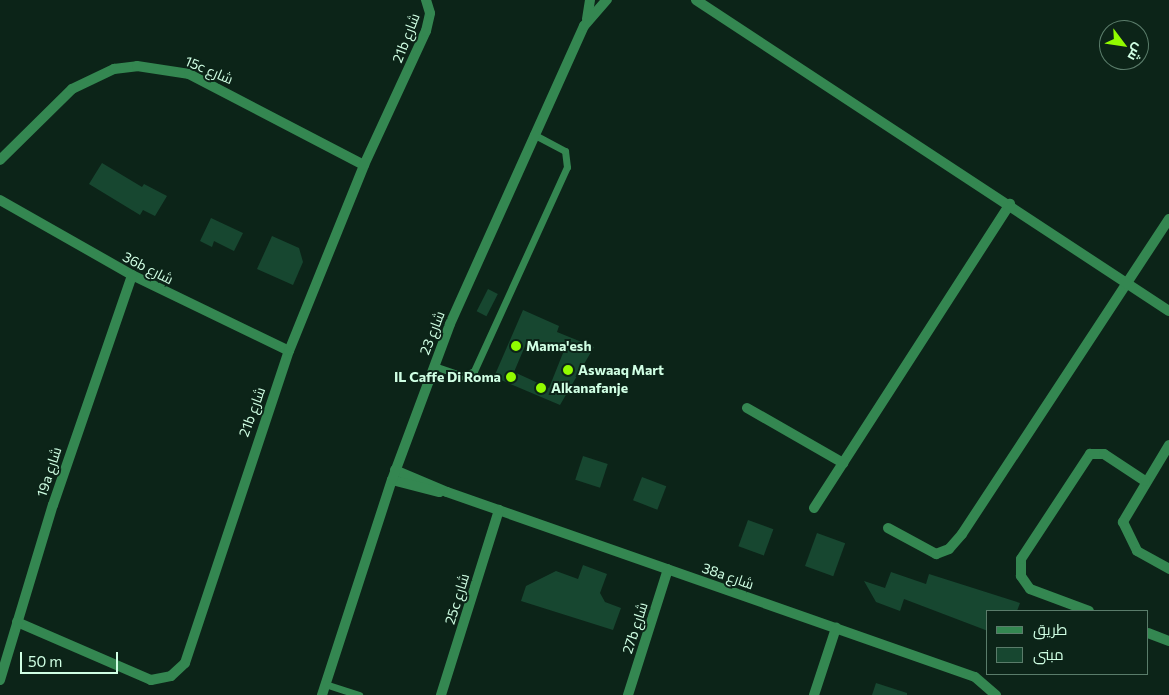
<!DOCTYPE html>
<html>
<head>
<meta charset="utf-8">
<style>
  body { margin:0 }
  #map { position:relative; width:1169px; height:695px; overflow:hidden; background:#0c2418; font-family:Commissioner,Cairo,sans-serif }
  div>[style] { position:absolute }
  .building>* { inset:0; background:#174730; transform-origin:0 0 }
  .service>* { height:7px; margin:-3.5px; padding:0 3.5px; transform-origin:3.5px; border-radius:3.5px; background:#348751 }
  .minor>* { height:10px; margin:-5px; padding:0 5px; transform-origin:5px; border-radius:5px; background:#348751 }
  .tertiary>* { height:10px; margin:-5px; padding:0 5px; transform-origin:5px; border-radius:5px; background:#348751 }
  .dots>* { width:14px; height:14px; translate:-50% -50%; box-sizing:border-box; border:2px solid #0c2418; border-radius:50% }
  span { translate:-50% -50%; white-space:nowrap; text-align:center; line-height:1.15; -webkit-text-stroke:4px #0c2418; paint-order:stroke }
  .street-label { font-size:14px; color:#d0ffe4 }
  .poi-label { font-size:14px; color:#d0ffe4; font-weight:700 }
  .left { translate:0 -50%; text-align:left }
  .right { translate:-100% -50%; text-align:right }
  .legend { position:absolute; left:986px; top:610px; width:162px; height:65px; box-sizing:border-box; background:#0c2418; border:1px solid #5a7c6a; margin:0; padding:6px 9px; list-style:none; font-size:15px; color:#d0ffe4 }
  .legend li { display:flex; align-items:center; gap:10px; height:25px }
  .legend b { width:25px; border:1px solid #5a7c6a }
  .north { position:absolute; left:1099px; top:20px; width:50px; height:50px; box-sizing:border-box; background:#0c2418; border:1px solid #5a7c6a; border-radius:50%; rotate:121deg; font-size:14px; font-weight:700; line-height:20px; text-align:center; color:#d0ffe4 }
  .north::after { content:''; display:block; margin:auto; width:18px; height:22px; background:#92fb00; clip-path:polygon(50% 0,100% 100%,50% 72%,0 100%) }
  .scale { position:absolute; left:20px; top:652px; width:98px; height:22px; box-sizing:border-box; border:2px solid #d0ffe4; border-top:0; padding-left:6px; font-size:15px; line-height:18px; white-space:nowrap; color:#d0ffe4; -webkit-text-stroke:4px #0c2418; paint-order:stroke }
</style>
</head>
<body>
<div id="map">
  <div class="building">
    <div style="clip-path:polygon(102px 163px,142px 187px,144px 184px,167px 196px,155px 216px,143px 210px,140px 215px,89px 184px)"></div>
    <div style="clip-path:polygon(211px 218px,243px 233px,234px 251px,214px 241px,212px 247px,200px 241px)"></div>
    <div style="clip-path:polygon(272px 236px,299px 248px,303px 262px,293px 285px,257px 269px)"></div>
    <div style="left:488px;top:289px;width:11px;height:25px;rotate:27deg"></div>
    <div style="clip-path:polygon(evenodd,523px 310px,559px 326px,557px 332px,594px 347px,560px 405px,494px 377px,523px 310px,528px 339px,563px 353px,549px 388px,514px 372px,528px 339px)"></div>
    <div style="left:583px;top:456px;width:26px;height:25px;rotate:18deg"></div>
    <div style="left:642px;top:477px;width:26px;height:25px;rotate:21deg"></div>
    <div style="left:748px;top:520px;width:27px;height:28px;rotate:20deg"></div>
    <div style="left:817px;top:533px;width:30px;height:35px;rotate:20deg"></div>
    <div style="clip-path:polygon(583px 565px,607px 574px,600px 593px,605px 602px,621px 608px,613px 630px,521px 601px,526px 586px,556px 571px,578px 579px)"></div>
    <div style="clip-path:polygon(891px 572px,926px 584px,929px 574px,1020px 603px,1017px 611px,988px 611px,988px 631px,904px 599px,900px 611px,876px 602px,864px 581px,885px 588px)"></div>
    <div style="clip-path:polygon(876px 683px,907px 693px,907px 695px,872px 695px)"></div>
  </div>
  <div class="service">
    <div style="left:434px;top:366px;width:31px;rotate:19deg"></div>
    <div style="left:463px;top:376px;width:12px;rotate:-24deg"></div>
    <div style="left:474px;top:371px;width:224px;rotate:-65.5deg"></div>
    <div style="left:567px;top:167px;width:16px;rotate:-97deg"></div>
    <div style="left:565px;top:151px;width:36px;rotate:-152deg"></div>
    <div style="left:325px;top:684px;width:36px;rotate:18deg"></div>
  </div>
  <div class="minor">
    <div style="left:0;top:160px;width:101px;rotate:-44.6deg"></div>
    <div style="left:72px;top:89px;width:47px;rotate:-25.5deg"></div>
    <div style="left:114px;top:69px;width:23px;rotate:-7deg"></div>
    <div style="left:137px;top:66px;width:53px;rotate:8.7deg"></div>
    <div style="left:189px;top:74px;width:197px;rotate:27.5deg"></div>
    <div style="left:0;top:200px;width:152px;rotate:29.6deg"></div>
    <div style="left:132px;top:275px;width:174px;rotate:25.8deg"></div>
    <div style="left:747px;top:408px;width:111px;rotate:29.8deg"></div>
    <div style="left:1169px;top:445px;width:90px;rotate:120.9deg"></div>
    <div style="left:1123px;top:522px;width:32px;rotate:64deg"></div>
    <div style="left:1137px;top:551px;width:37px;rotate:29deg"></div>
    <div style="left:395px;top:470px;width:56px;rotate:22.9deg"></div>
    <div style="left:447px;top:492px;width:559px;rotate:19.31deg"></div>
    <div style="left:975px;top:677px;width:28px;rotate:41deg"></div>
    <div style="left:392px;top:480px;width:49px;rotate:14.3deg"></div>
    <div style="left:814px;top:508px;width:362px;rotate:-57.2deg"></div>
    <div style="left:888px;top:528px;width:55px;rotate:28.4deg"></div>
    <div style="left:936px;top:554px;width:14px;rotate:-21deg"></div>
    <div style="left:949px;top:549px;width:20px;rotate:-49deg"></div>
    <div style="left:962px;top:534px;width:377px;rotate:-56.7deg"></div>
    <div style="left:1089px;top:611px;width:63px;rotate:-159.6deg"></div>
    <div style="left:1030px;top:589px;width:16px;rotate:-125deg"></div>
    <div style="left:1021px;top:576px;width:17px;rotate:-90deg"></div>
    <div style="left:1021px;top:559px;width:126px;rotate:-56.7deg"></div>
    <div style="left:1090px;top:454px;width:14px"></div>
    <div style="left:1104px;top:454px;width:49px;rotate:33.4deg"></div>
    <div style="left:17px;top:622px;width:146px;rotate:23.4deg"></div>
    <div style="left:151px;top:680px;width:20px;rotate:-11deg"></div>
    <div style="left:171px;top:676px;width:19px;rotate:-43deg"></div>
    <div style="left:185px;top:663px;width:329px;rotate:-71.6deg"></div>
    <div style="left:289px;top:351px;width:201px;rotate:-68deg"></div>
    <div style="left:364px;top:165px;width:148px;rotate:-65.2deg"></div>
    <div style="left:426px;top:31px;width:18px;rotate:-77deg"></div>
    <div style="left:430px;top:13px;width:14px;rotate:-107deg"></div>
    <div style="left:1148px;top:633px;width:22px;rotate:21deg"></div>
    <div style="left:0;top:680px;width:183px;rotate:-73.2deg"></div>
    <div style="left:53px;top:505px;width:243px;rotate:-71deg"></div>
    <div style="left:441px;top:695px;width:194px;rotate:-72.6deg"></div>
    <div style="left:628px;top:695px;width:132px;rotate:-72.4deg"></div>
    <div style="left:814px;top:695px;width:71px;rotate:-71.8deg"></div>
  </div>
  <div class="tertiary">
    <div style="left:696px;top:0;width:566px;rotate:33.33deg"></div>
    <div style="left:587px;top:19px;width:19px;rotate:-81deg"></div>
    <div style="left:322px;top:695px;width:226px;rotate:-72deg"></div>
    <div style="left:392px;top:480px;width:166px;rotate:-69.6deg"></div>
    <div style="left:450px;top:324px;width:327px;rotate:-65.8deg"></div>
    <div style="left:584px;top:26px;width:35px;rotate:-49deg"></div>
  </div>
  <div class="dots">
    <div style="left:516px;top:346px;background:#92fb00"></div>
    <div style="left:568px;top:370px;background:#92fb00"></div>
    <div style="left:511px;top:377px;background:#92fb00"></div>
    <div style="left:541px;top:388px;background:#92fb00"></div>
  </div>
  <div class="street-label">
    <span style="left:406px;top:38px;rotate:-69deg">21b شارع</span>
    <span style="left:209px;top:70px;rotate:23deg">15c شارع</span>
    <span style="left:148px;top:268px;rotate:27deg">36b شارع</span>
    <span style="left:432px;top:333px;rotate:-69deg">شارع 23</span>
    <span style="left:252px;top:412px;rotate:-70deg">21b شارع</span>
    <span style="left:49px;top:472px;rotate:-72deg">19a شارع</span>
    <span style="left:728px;top:576px;rotate:19deg">38a شارع</span>
    <span style="left:457px;top:599px;rotate:-73deg">25c شارع</span>
    <span style="left:635px;top:628px;rotate:-72deg">27b شارع</span>
  </div>
  <div class="poi-label">
    <span class="left" style="left:526px;top:346px">Mama'esh</span>
    <span class="left" style="left:578px;top:370px">Aswaaq Mart</span>
    <span class="right" style="left:501px;top:377px">IL Caffe Di Roma</span>
    <span class="left" style="left:551px;top:388px">Alkanafanje</span>
  </div>
  <ul class="legend">
  <li><b style="height:6px;background:#348751"></b>طريق</li>
  <li><b style="height:14px;background:#174730"></b>مبنى</li>
  </ul>
  <div class="north">ش</div>
  <div class="scale">50 m</div>
</div>
</body>
</html>
